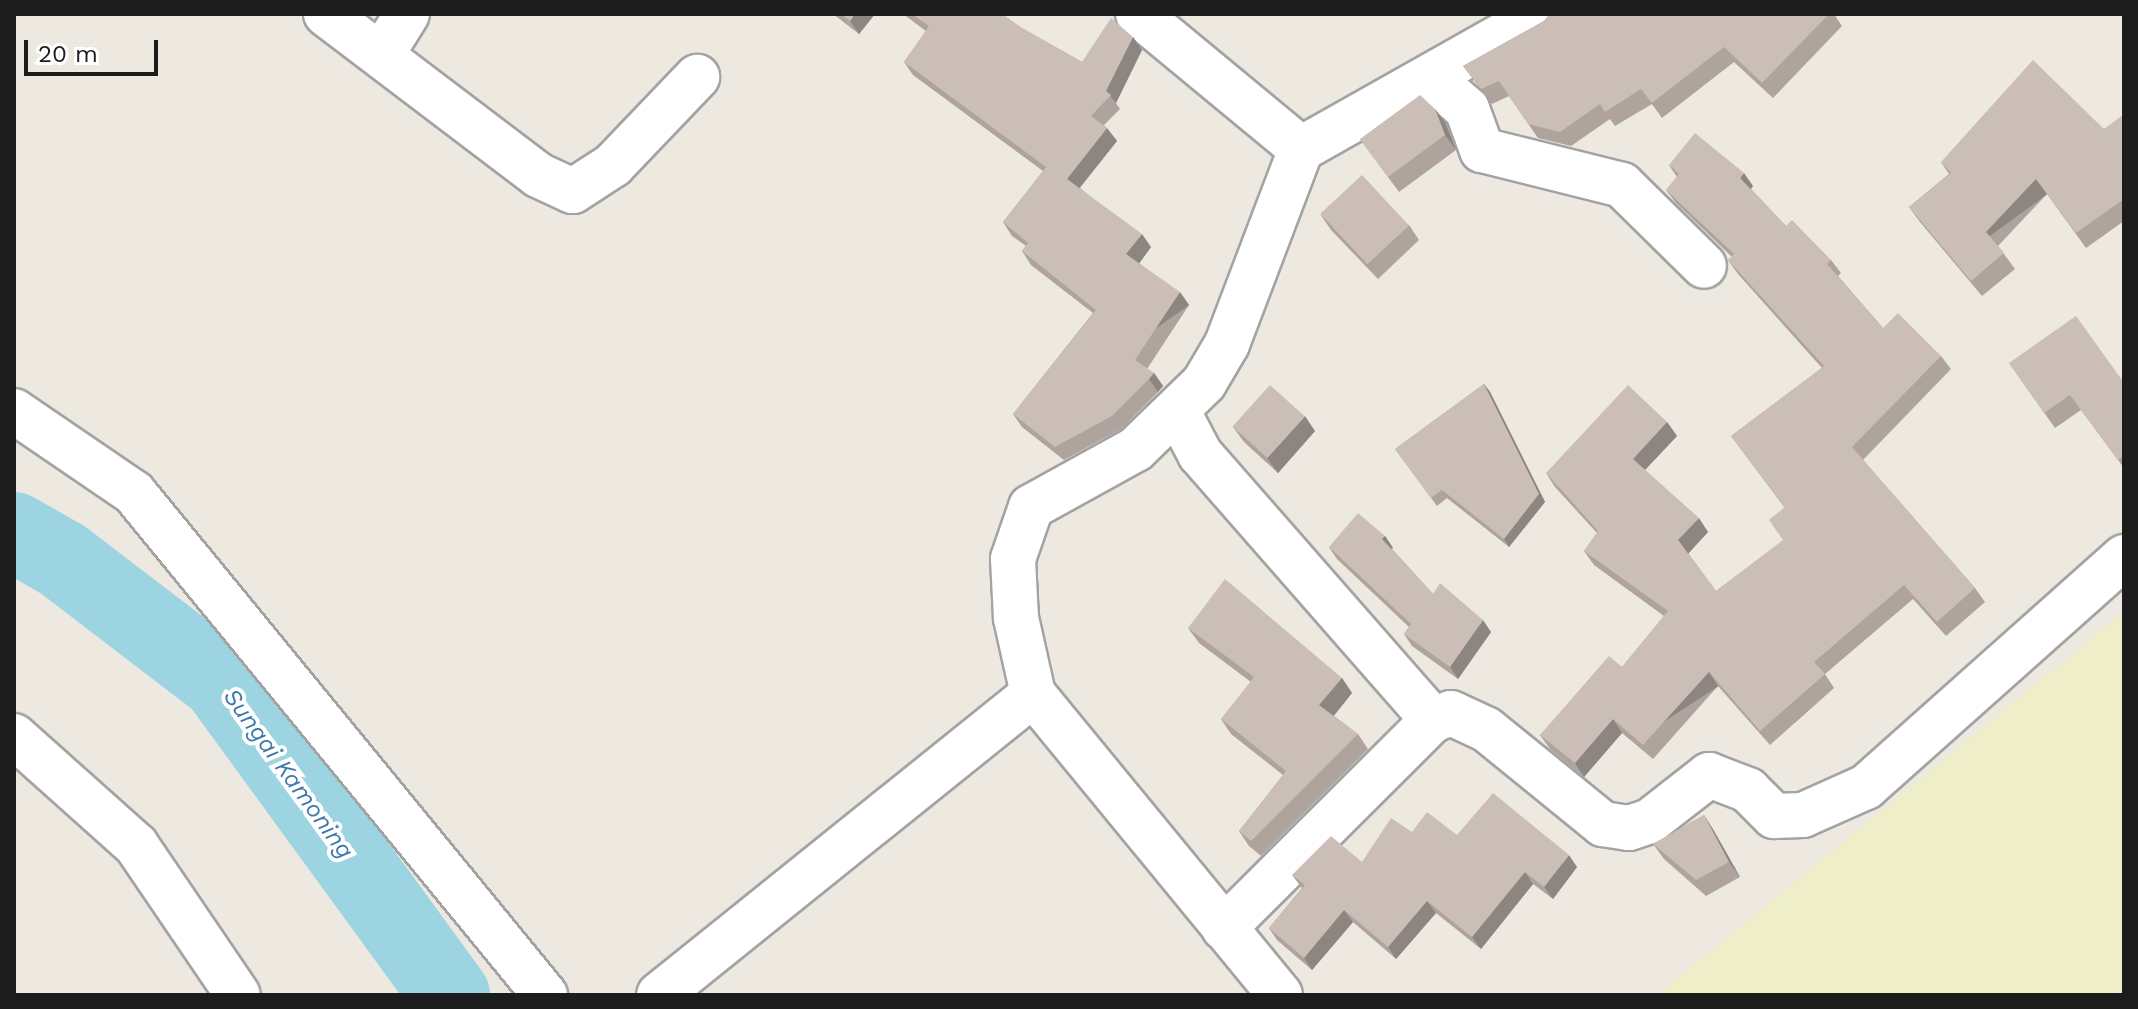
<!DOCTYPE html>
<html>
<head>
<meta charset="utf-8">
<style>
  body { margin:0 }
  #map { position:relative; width:2138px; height:1009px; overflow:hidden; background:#eee9e0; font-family:"Work Sans",sans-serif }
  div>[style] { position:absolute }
  .farmland>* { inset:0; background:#eeefc9 }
  .river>* { height:80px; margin:-40px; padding:0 40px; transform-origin:40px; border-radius:40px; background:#9cd4e1 }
  .roads { filter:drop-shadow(2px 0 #a3a3a3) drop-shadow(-2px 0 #a3a3a3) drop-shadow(0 2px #a3a3a3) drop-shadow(0 -2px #a3a3a3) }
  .minor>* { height:44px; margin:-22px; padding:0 22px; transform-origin:22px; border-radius:22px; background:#fff }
  .wall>* { inset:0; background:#aea39d }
  .shaded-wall>* { inset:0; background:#8d857f; transform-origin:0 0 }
  .building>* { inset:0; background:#cabeb6; transform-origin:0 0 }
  span { translate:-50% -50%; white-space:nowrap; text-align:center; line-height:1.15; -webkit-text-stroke:8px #fff; paint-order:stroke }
  .water-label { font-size:24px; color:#3e79ab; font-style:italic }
  .frame { position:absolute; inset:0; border:16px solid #1c1c1c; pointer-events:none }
  .scale { position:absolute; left:24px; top:40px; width:134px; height:36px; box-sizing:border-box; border:4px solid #1c1c1c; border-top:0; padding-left:10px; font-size:24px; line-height:28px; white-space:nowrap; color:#1c1c1c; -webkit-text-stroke:6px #fff; paint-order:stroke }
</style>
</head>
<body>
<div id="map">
  <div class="farmland">
    <div style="clip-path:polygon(2124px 612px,2124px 995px,1657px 995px)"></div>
  </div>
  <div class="river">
    <div style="left:14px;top:532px;width:56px;rotate:29.7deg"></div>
    <div style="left:63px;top:560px;width:199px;rotate:37.4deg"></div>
    <div style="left:221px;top:681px;width:389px;rotate:53.9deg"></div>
  </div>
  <div class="roads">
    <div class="minor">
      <div style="left:326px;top:14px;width:266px;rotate:37.2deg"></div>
      <div style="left:538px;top:175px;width:38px;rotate:25deg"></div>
      <div style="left:573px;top:191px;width:48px;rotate:-33deg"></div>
      <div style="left:613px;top:165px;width:122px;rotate:-46.3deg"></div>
      <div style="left:1138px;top:14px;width:212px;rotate:39.6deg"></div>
      <div style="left:1301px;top:149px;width:209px;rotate:110.8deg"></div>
      <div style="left:1227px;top:344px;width:45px;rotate:120.5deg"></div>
      <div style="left:1204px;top:383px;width:95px;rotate:135.9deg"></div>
      <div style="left:1136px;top:449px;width:120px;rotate:151.1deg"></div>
      <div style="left:1031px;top:507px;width:55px;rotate:109.1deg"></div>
      <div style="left:1013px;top:559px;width:59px;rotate:87.1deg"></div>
      <div style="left:1016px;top:618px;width:78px;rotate:77.4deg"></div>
      <div style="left:1033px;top:694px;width:389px;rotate:50.6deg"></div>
      <div style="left:382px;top:54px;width:47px;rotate:-58deg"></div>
      <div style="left:1430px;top:77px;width:49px;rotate:40.9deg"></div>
      <div style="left:1467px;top:109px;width:44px;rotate:69.9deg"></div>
      <div style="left:1482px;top:150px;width:144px;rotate:14deg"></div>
      <div style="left:1622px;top:185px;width:115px;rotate:44.6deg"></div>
      <div style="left:1301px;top:149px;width:275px;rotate:-29.4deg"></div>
      <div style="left:1177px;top:410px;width:50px;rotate:62.4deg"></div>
      <div style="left:1200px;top:454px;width:354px;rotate:48.8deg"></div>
      <div style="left:14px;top:411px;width:145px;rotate:34.3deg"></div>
      <div style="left:134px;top:493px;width:649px;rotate:50.69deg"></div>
      <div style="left:14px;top:736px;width:164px;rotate:41.8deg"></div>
      <div style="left:136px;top:845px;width:181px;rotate:55.8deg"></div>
      <div style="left:1224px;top:928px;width:295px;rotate:-44.9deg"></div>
      <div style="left:1433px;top:720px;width:19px;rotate:-21deg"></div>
      <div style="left:1451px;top:713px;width:38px;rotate:25deg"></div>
      <div style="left:1486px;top:729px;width:151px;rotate:39.1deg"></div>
      <div style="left:1603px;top:824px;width:26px;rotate:9deg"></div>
      <div style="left:1629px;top:828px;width:22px;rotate:-18deg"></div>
      <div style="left:1650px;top:821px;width:75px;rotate:-37.9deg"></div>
      <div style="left:1709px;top:775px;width:42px;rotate:21deg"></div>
      <div style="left:1748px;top:790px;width:37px;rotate:45deg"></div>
      <div style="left:1774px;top:816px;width:29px;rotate:-2deg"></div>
      <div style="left:1803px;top:815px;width:69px;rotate:-24deg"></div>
      <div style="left:1866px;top:787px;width:346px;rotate:-41.7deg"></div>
      <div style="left:659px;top:995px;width:480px;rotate:-38.8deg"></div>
    </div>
  </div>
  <div class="wall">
    <div style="clip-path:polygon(833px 14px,875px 14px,859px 34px)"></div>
    <div style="clip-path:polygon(903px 14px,1002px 14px,1020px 27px,1082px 62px,1133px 37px,1142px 50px,1116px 103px,1120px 109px,1104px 125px,1117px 141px,1080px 188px,1151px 247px,1139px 263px,1189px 305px,1147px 369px,1154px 373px,1163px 386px,1158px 392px,1121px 429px,1064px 460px,1022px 427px,1013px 414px,1093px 313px,1031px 265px,1022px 251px,1026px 246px,1012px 236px,1003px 222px,1043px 171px,913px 75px,904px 62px,926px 31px)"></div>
    <div style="clip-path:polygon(1550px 14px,1834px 14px,1842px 26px,1773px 98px,1734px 62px,1662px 118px,1652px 104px,1615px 126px,1610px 119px,1571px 146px,1538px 138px,1509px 96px,1492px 104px,1463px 66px,1544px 21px)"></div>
    <div style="clip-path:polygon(1435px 109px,1446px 124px,1456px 150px,1399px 192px,1360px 139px)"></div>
    <div style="clip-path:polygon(2124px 117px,2124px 221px,2086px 248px,2047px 194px,1998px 246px,2015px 269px,1982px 296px,1920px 222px,1909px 207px,1949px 174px,1941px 162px,2104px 129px)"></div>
    <div style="clip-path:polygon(1669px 165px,1753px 186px,1751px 189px,1786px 226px,1831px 260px,1841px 273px,1838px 276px,1883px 328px,1941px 356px,1951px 369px,1863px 460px,1975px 588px,1985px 602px,1946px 636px,1913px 599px,1825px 674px,1834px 688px,1770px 745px,1718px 686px,1653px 759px,1622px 733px,1584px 777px,1550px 749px,1540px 735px,1622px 667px,1664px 616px,1594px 565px,1584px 551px,1597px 533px,1555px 487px,1546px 473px,1667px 422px,1677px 436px,1645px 470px,1708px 532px,1688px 553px,1716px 591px,1783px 541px,1785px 508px,1731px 436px,1822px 368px,1738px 274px,1728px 260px,1732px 257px,1676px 203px,1666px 190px,1677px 177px)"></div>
    <div style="clip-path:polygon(1321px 215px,1409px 225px,1419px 240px,1378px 279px,1331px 230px)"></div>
    <div style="clip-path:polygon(2009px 363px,2122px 380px,2124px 379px,2124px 468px,2081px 410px,2055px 428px)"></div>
    <div style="clip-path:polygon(1484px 384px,1490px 392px,1545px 502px,1509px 547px,1447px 498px,1437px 506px,1395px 449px)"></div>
    <div style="clip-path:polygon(1233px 427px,1315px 431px,1278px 473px,1244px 442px)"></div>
    <div style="clip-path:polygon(1385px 536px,1393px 548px,1392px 549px,1433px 594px,1491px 632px,1458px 679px,1412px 646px,1404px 634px,1409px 627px,1337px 559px,1329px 547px)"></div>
    <div style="clip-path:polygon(1188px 628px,1342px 678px,1352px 693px,1334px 716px,1358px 734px,1368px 749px,1261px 856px,1249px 846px,1239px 831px,1283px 775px,1231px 734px,1221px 719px,1251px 682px,1199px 643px)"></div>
    <div style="clip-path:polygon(1704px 815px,1714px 831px,1740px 877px,1706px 896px,1664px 859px,1653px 844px)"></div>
    <div style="clip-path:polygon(1412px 832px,1457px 835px,1577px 867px,1553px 899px,1533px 884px,1481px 949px,1436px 913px,1396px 959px,1353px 922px,1312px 970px,1277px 940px,1269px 928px,1302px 888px,1292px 875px,1362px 862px)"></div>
  </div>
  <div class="shaded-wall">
    <div style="clip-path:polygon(855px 14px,875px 14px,859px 34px,850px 21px)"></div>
    <div style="clip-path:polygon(1133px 37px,1142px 50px,1116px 103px,1106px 91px)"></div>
    <div style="clip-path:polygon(1435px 109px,1446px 124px,1456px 150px,1445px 135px)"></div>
    <div style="clip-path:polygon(1107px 128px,1117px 141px,1076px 192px,1067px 179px)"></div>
    <div style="clip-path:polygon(1744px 173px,1753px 186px,1749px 191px,1740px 178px)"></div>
    <div style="left:2036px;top:179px;width:19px;height:73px;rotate:54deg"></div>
    <div style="clip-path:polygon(1142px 234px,1151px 247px,1136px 268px,1126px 254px)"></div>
    <div style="left:1180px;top:292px;width:16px;height:82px;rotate:55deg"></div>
    <div style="clip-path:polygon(1154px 373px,1163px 386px,1158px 392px,1149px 379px)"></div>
    <div style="clip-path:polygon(1484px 384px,1490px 392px,1545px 502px,1509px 547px,1504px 539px)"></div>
    <div style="clip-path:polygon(1305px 416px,1315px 431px,1278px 473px,1267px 458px)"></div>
    <div style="clip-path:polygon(1667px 422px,1677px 436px,1643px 472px,1633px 459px)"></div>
    <div style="clip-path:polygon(1699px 518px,1708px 532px,1688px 554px,1678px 540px)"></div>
    <div style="left:1385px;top:536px;width:14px;height:4px;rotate:56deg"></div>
    <div style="clip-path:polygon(1483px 620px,1491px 632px,1458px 679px,1450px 667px)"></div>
    <div style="left:1709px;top:672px;width:17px;height:98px;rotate:57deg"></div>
    <div style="clip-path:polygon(1342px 678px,1352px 693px,1330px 720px,1319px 705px)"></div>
    <div style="clip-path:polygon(1613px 719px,1622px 733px,1584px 777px,1575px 763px)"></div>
    <div style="clip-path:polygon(1704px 815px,1714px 831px,1740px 877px,1729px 862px)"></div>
    <div style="clip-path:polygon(1569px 855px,1577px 867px,1553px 899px,1544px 887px)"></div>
    <div style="clip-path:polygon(1525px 872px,1533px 884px,1481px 949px,1472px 937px)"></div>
    <div style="clip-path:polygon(1427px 901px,1436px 913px,1396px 959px,1388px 947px)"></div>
    <div style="clip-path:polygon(1344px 910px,1353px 922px,1312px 970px,1304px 958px)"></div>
  </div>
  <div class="building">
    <div style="clip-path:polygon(841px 14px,855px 14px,850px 21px)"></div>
    <div style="clip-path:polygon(912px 14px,1002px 14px,1020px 27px,1082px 62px,1111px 18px,1133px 37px,1106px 91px,1111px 95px,1091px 116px,1107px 128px,1067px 179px,1142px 234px,1126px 254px,1180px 292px,1135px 360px,1154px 373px,1149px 379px,1112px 416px,1055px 447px,1013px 414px,1096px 310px,1022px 251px,1028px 243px,1003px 222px,1046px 167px,904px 62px,929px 26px)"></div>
    <div style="clip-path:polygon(1550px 14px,1829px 14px,1762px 83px,1724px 47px,1652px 103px,1641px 89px,1605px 112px,1600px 104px,1560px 132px,1528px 124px,1499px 81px,1481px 89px,1463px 66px,1544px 21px)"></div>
    <div style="clip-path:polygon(2033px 60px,2104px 129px,2123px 115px,2124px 117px,2124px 199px,2076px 233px,2036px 179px,1986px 232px,2004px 253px,1971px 281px,1909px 207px,1951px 173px,1941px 162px)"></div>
    <div style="clip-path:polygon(1420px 95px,1435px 109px,1445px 135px,1388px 177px,1360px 139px)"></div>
    <div style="clip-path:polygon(1695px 133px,1744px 173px,1740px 178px,1786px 226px,1792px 220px,1831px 260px,1827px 264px,1883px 328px,1898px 313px,1941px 356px,1852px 447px,1975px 588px,1937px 622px,1904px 585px,1814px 662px,1825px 674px,1760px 731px,1709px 672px,1643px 745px,1613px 719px,1575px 763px,1540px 735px,1609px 656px,1622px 667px,1668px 611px,1584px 551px,1598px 531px,1546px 473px,1628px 385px,1667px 422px,1633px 459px,1699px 518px,1678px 540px,1716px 591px,1783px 540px,1769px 520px,1785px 507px,1731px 436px,1824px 366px,1728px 260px,1734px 254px,1666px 190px,1679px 174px,1669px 165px)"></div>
    <div style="left:1362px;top:175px;width:69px;height:57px;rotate:47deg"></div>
    <div style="clip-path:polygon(2076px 316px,2122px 380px,2124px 379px,2124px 456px,2118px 460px,2070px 395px,2044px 413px,2009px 363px)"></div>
    <div style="clip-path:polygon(1484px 384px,1539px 494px,1504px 539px,1442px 490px,1431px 498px,1395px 449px)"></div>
    <div style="left:1270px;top:385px;width:47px;height:56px;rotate:42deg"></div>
    <div style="clip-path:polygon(1358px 513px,1385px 536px,1382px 539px,1433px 594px,1440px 583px,1483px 620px,1450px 667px,1404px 634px,1411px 624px,1329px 547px)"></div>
    <div style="clip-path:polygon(1225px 579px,1342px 678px,1319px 705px,1358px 734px,1251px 841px,1239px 831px,1286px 771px,1221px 719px,1254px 677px,1188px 628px)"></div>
    <div style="clip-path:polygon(1493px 793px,1569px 855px,1544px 887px,1525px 872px,1472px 937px,1427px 901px,1388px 947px,1344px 910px,1304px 958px,1269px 928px,1305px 885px,1292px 875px,1331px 836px,1362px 862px,1391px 818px,1412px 832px,1427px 812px,1457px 835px)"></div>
    <div style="clip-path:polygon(1704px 815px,1729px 862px,1696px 880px,1653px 844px)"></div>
  </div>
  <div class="water-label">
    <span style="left:288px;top:774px;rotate:54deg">Sungai Kamoning</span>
  </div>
  <div class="frame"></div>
  <div class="scale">20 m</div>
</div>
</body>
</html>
